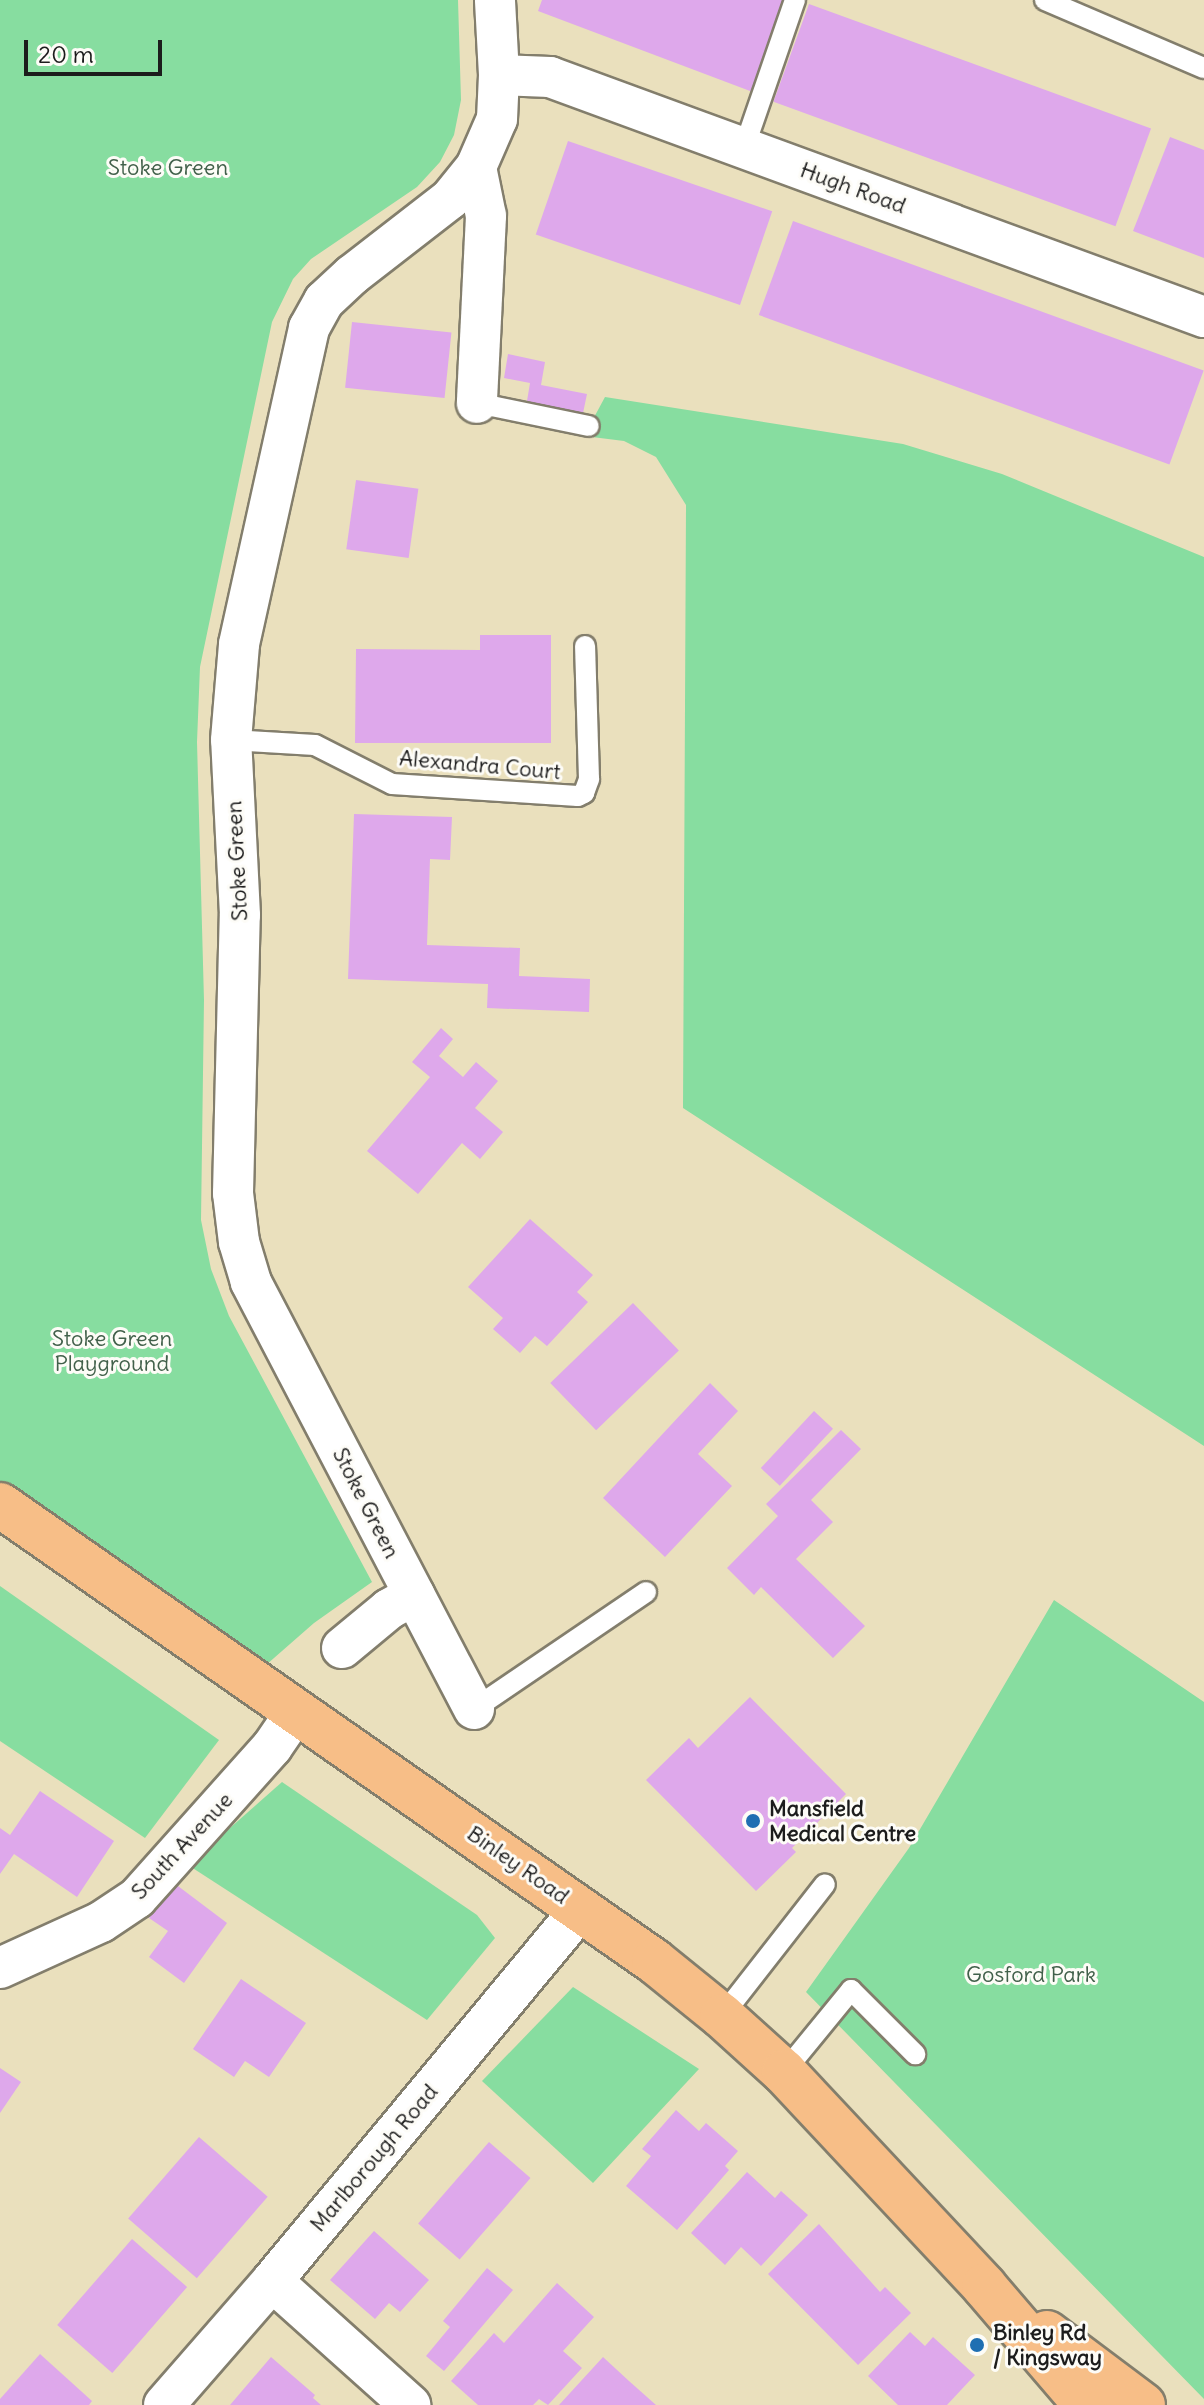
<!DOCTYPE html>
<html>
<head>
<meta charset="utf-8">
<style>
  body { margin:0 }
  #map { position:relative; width:1204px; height:2405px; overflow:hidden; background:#eae0bd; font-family:Delius,sans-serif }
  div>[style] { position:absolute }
  .green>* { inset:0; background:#87dda0 }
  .building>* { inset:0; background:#dea8eb; transform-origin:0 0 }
  .roads { filter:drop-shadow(2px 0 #837e6c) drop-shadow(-2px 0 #837e6c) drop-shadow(0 2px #837e6c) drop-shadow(0 -2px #837e6c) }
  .service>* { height:20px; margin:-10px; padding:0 10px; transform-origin:10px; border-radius:10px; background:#fff }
  .minor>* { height:40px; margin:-20px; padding:0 20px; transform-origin:20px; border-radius:20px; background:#fff }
  .primary>* { height:44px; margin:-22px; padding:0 22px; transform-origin:22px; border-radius:22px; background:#f7be87 }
  .dots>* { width:22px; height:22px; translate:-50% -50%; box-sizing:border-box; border:4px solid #fdfcf7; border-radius:50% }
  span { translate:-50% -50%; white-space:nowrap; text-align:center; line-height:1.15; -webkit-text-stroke:6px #fdfcf7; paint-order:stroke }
  .park-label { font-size:22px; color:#41604a }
  .street-label { font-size:22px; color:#1c1c1c }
  .poi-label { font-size:22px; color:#1c1c1c; font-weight:700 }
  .left { translate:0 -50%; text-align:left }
  .scale { position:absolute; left:24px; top:40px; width:138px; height:36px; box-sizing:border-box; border:4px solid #1c1c1c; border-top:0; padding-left:10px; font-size:24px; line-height:28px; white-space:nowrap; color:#1c1c1c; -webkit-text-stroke:6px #fdfcf7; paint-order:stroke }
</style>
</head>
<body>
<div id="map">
  <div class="green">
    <div style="clip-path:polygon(0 0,458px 0,461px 100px,454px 135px,440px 162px,417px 187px,311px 259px,293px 279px,272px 322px,200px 667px,197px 742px,204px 1000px,201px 1220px,211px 1269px,229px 1316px,372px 1582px,314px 1623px,266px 1665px,0 1481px)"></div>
    <div style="clip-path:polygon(605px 397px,903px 444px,1002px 474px,1204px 557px,1204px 1446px,683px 1108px,686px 505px,656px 457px,624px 441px,584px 436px)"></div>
    <div style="clip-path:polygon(0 1586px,219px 1740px,145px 1838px,0 1741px)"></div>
    <div style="clip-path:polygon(1054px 1600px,1204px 1702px,1204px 2399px,806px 1992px,909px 1848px)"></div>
    <div style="clip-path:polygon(282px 1782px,477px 1915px,495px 1938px,427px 2020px,188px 1865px)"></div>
    <div style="clip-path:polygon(573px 1987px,699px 2069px,593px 2183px,482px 2081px)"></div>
  </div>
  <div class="building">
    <div style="clip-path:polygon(542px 0,791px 0,758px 94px,538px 11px)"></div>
    <div style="left:809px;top:4px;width:364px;height:104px;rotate:20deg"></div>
    <div style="clip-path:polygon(1170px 137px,1204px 150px,1204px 258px,1133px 231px)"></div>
    <div style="left:568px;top:141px;width:216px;height:99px;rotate:19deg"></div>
    <div style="left:793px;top:221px;width:437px;height:100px;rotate:20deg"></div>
    <div style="left:352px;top:322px;width:100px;height:66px;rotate:6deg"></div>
    <div style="clip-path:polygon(508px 354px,545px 362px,541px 385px,587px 394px,582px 418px,526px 407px,530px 383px,504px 378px)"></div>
    <div style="left:356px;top:480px;width:63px;height:70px;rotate:8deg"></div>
    <div style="clip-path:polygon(480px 635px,551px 635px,551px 743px,355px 743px,356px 649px,480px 650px)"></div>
    <div style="clip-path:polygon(354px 814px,452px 817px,450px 860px,430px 859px,427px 945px,520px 948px,519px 976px,590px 979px,589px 1012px,487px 1008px,488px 984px,348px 979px)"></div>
    <div style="clip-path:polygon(441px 1028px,453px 1039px,439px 1056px,463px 1077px,476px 1062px,498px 1081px,475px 1108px,503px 1132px,480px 1159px,462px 1143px,418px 1194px,367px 1151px,430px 1077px,412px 1062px)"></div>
    <div style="clip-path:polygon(530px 1219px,593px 1275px,577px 1292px,588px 1302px,547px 1346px,535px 1336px,520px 1353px,493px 1329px,503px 1318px,468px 1287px)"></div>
    <div style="left:633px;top:1303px;width:66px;height:115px;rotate:46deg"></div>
    <div style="clip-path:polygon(710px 1383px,738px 1411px,698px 1454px,732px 1486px,665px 1557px,603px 1498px)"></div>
    <div style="left:814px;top:1411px;width:26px;height:78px;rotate:43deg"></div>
    <div style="clip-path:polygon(841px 1430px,861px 1449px,811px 1500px,833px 1522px,796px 1559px,865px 1626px,833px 1658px,761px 1587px,754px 1595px,727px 1568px,778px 1516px,766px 1504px)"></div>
    <div style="clip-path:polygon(750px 1697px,846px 1794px,792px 1848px,796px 1852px,756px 1891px,646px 1780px,689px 1738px,698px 1748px)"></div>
    <div style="clip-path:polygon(40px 1791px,114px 1841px,77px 1897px,14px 1854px,0 1874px,0 1828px,10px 1835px)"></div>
    <div style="clip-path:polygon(174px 1883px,227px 1923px,184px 1983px,149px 1957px,168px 1931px,149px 1918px)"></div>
    <div style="clip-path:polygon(241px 1979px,306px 2023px,269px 2077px,245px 2061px,234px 2077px,193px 2049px)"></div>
    <div style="clip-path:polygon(0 2068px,21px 2082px,0 2113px)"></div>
    <div style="clip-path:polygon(676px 2110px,699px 2131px,706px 2123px,738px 2151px,725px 2166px,729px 2170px,677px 2230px,626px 2186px,651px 2156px,642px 2149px)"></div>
    <div style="left:199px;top:2137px;width:91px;height:108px;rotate:41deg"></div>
    <div style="left:489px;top:2142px;width:55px;height:108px;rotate:41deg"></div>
    <div style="clip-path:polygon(747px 2172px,775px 2198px,781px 2191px,808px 2215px,761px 2266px,741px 2247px,725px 2265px,691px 2233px)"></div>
    <div style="clip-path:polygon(819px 2224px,880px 2292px,885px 2287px,911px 2313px,858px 2365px,768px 2274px)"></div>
    <div style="clip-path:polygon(374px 2231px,429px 2280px,400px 2312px,389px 2303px,375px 2319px,330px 2280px)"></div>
    <div style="left:132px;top:2239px;width:73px;height:114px;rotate:41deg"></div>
    <div style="clip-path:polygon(487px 2268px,513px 2290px,444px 2371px,426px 2356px,450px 2327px,443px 2321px)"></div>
    <div style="clip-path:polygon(557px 2283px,594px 2317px,563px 2351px,582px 2368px,548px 2405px,539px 2399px,533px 2405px,478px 2405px,451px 2381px,494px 2333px,504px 2343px)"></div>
    <div style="clip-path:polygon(910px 2332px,925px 2346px,933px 2337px,975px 2375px,947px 2405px,898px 2405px,868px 2376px)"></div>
    <div style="clip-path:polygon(40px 2354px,92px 2401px,89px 2405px,0 2405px,0 2399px)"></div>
    <div style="clip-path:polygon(271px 2357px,315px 2395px,313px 2398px,321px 2405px,230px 2405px)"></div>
    <div style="clip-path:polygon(603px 2357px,629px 2381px,656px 2405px,559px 2405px)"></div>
  </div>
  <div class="roads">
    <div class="service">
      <div style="left:1045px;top:0;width:173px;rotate:23.2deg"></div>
      <div style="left:744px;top:148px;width:157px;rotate:-71deg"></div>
      <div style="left:477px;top:403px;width:114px;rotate:11.6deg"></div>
      <div style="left:231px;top:740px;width:84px;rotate:3.4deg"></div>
      <div style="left:315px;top:745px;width:86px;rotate:26.9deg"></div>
      <div style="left:392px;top:784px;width:186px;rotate:3.7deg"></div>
      <div style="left:578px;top:796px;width:7px;rotate:-27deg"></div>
      <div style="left:584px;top:793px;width:15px;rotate:-70deg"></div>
      <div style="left:589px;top:779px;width:133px;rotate:-91.7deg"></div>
      <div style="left:474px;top:1709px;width:208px;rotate:-34.2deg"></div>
      <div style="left:722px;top:2016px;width:167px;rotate:-52deg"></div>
      <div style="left:784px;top:2072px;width:106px;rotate:-50.7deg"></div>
      <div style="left:851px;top:1990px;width:91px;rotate:45deg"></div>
    </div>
    <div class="minor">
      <div style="left:499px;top:75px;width:51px;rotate:2.2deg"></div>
      <div style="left:550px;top:77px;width:697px;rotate:20.15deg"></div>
      <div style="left:476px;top:167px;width:50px;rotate:78.5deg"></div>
      <div style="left:486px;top:216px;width:187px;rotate:92.8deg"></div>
      <div style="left:342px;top:1648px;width:61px;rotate:-39.7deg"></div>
      <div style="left:389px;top:1609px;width:29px;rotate:-29deg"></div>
      <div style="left:474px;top:1709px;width:482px;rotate:-117.6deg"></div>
      <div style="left:251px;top:1282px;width:42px;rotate:-106.7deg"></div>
      <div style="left:239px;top:1242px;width:49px;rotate:-97deg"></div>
      <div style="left:233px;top:1193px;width:278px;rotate:-88.6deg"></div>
      <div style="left:240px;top:915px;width:175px;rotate:-92.9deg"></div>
      <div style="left:231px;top:740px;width:96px;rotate:-85.2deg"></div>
      <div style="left:239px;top:644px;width:324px;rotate:-77.5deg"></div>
      <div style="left:309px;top:328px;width:31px;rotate:-61deg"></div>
      <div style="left:324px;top:301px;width:38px;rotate:-43deg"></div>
      <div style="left:352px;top:275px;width:124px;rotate:-37.8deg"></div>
      <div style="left:450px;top:199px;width:41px;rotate:-50.9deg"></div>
      <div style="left:476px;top:167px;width:52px;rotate:-66.4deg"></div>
      <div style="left:497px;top:119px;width:44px;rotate:-87.4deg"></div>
      <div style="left:499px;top:75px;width:75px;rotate:-93.1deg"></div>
      <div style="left:0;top:1968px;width:111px;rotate:-24.5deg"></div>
      <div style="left:101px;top:1922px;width:43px;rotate:-33.7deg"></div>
      <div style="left:137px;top:1898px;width:203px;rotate:-48.2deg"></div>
      <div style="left:272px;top:1747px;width:42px;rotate:-55.6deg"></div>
      <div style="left:272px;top:2281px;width:186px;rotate:41.9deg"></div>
      <div style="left:164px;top:2405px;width:164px;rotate:-48.9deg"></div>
      <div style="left:272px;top:2281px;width:482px;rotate:-50.3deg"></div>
    </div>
    <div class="primary">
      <div style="left:0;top:1505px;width:797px;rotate:34.89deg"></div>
      <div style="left:654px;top:1961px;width:87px;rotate:39deg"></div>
      <div style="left:722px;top:2016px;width:84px;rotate:42.1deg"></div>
      <div style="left:784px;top:2072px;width:293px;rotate:46.9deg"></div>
      <div style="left:984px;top:2286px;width:157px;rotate:49.4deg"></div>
      <div style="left:1047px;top:2333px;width:120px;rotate:36.9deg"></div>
    </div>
  </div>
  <div class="dots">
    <div style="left:753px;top:1821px;background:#1f6fb2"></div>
    <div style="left:977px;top:2345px;background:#1f6fb2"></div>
  </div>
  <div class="park-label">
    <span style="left:168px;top:168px">Stoke Green</span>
    <span style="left:112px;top:1351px">Stoke Green<br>Playground</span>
    <span style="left:1031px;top:1975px">Gosford Park</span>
  </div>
  <div class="street-label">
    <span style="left:853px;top:188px;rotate:20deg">Hugh Road</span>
    <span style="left:480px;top:765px;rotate:5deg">Alexandra Court</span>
    <span style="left:237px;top:861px;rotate:-93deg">Stoke Green</span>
    <span style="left:366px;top:1503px;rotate:63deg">Stoke Green</span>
    <span style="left:182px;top:1846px;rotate:-47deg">South Avenue</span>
    <span style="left:518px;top:1865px;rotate:35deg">Binley Road</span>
    <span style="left:374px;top:2158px;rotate:-50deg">Marlborough Road</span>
  </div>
  <div class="poi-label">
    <span class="left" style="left:769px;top:1821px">Mansfield<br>Medical Centre</span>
    <span class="left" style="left:993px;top:2345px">Binley Rd<br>/ Kingsway</span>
  </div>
  <div class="scale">20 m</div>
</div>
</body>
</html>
